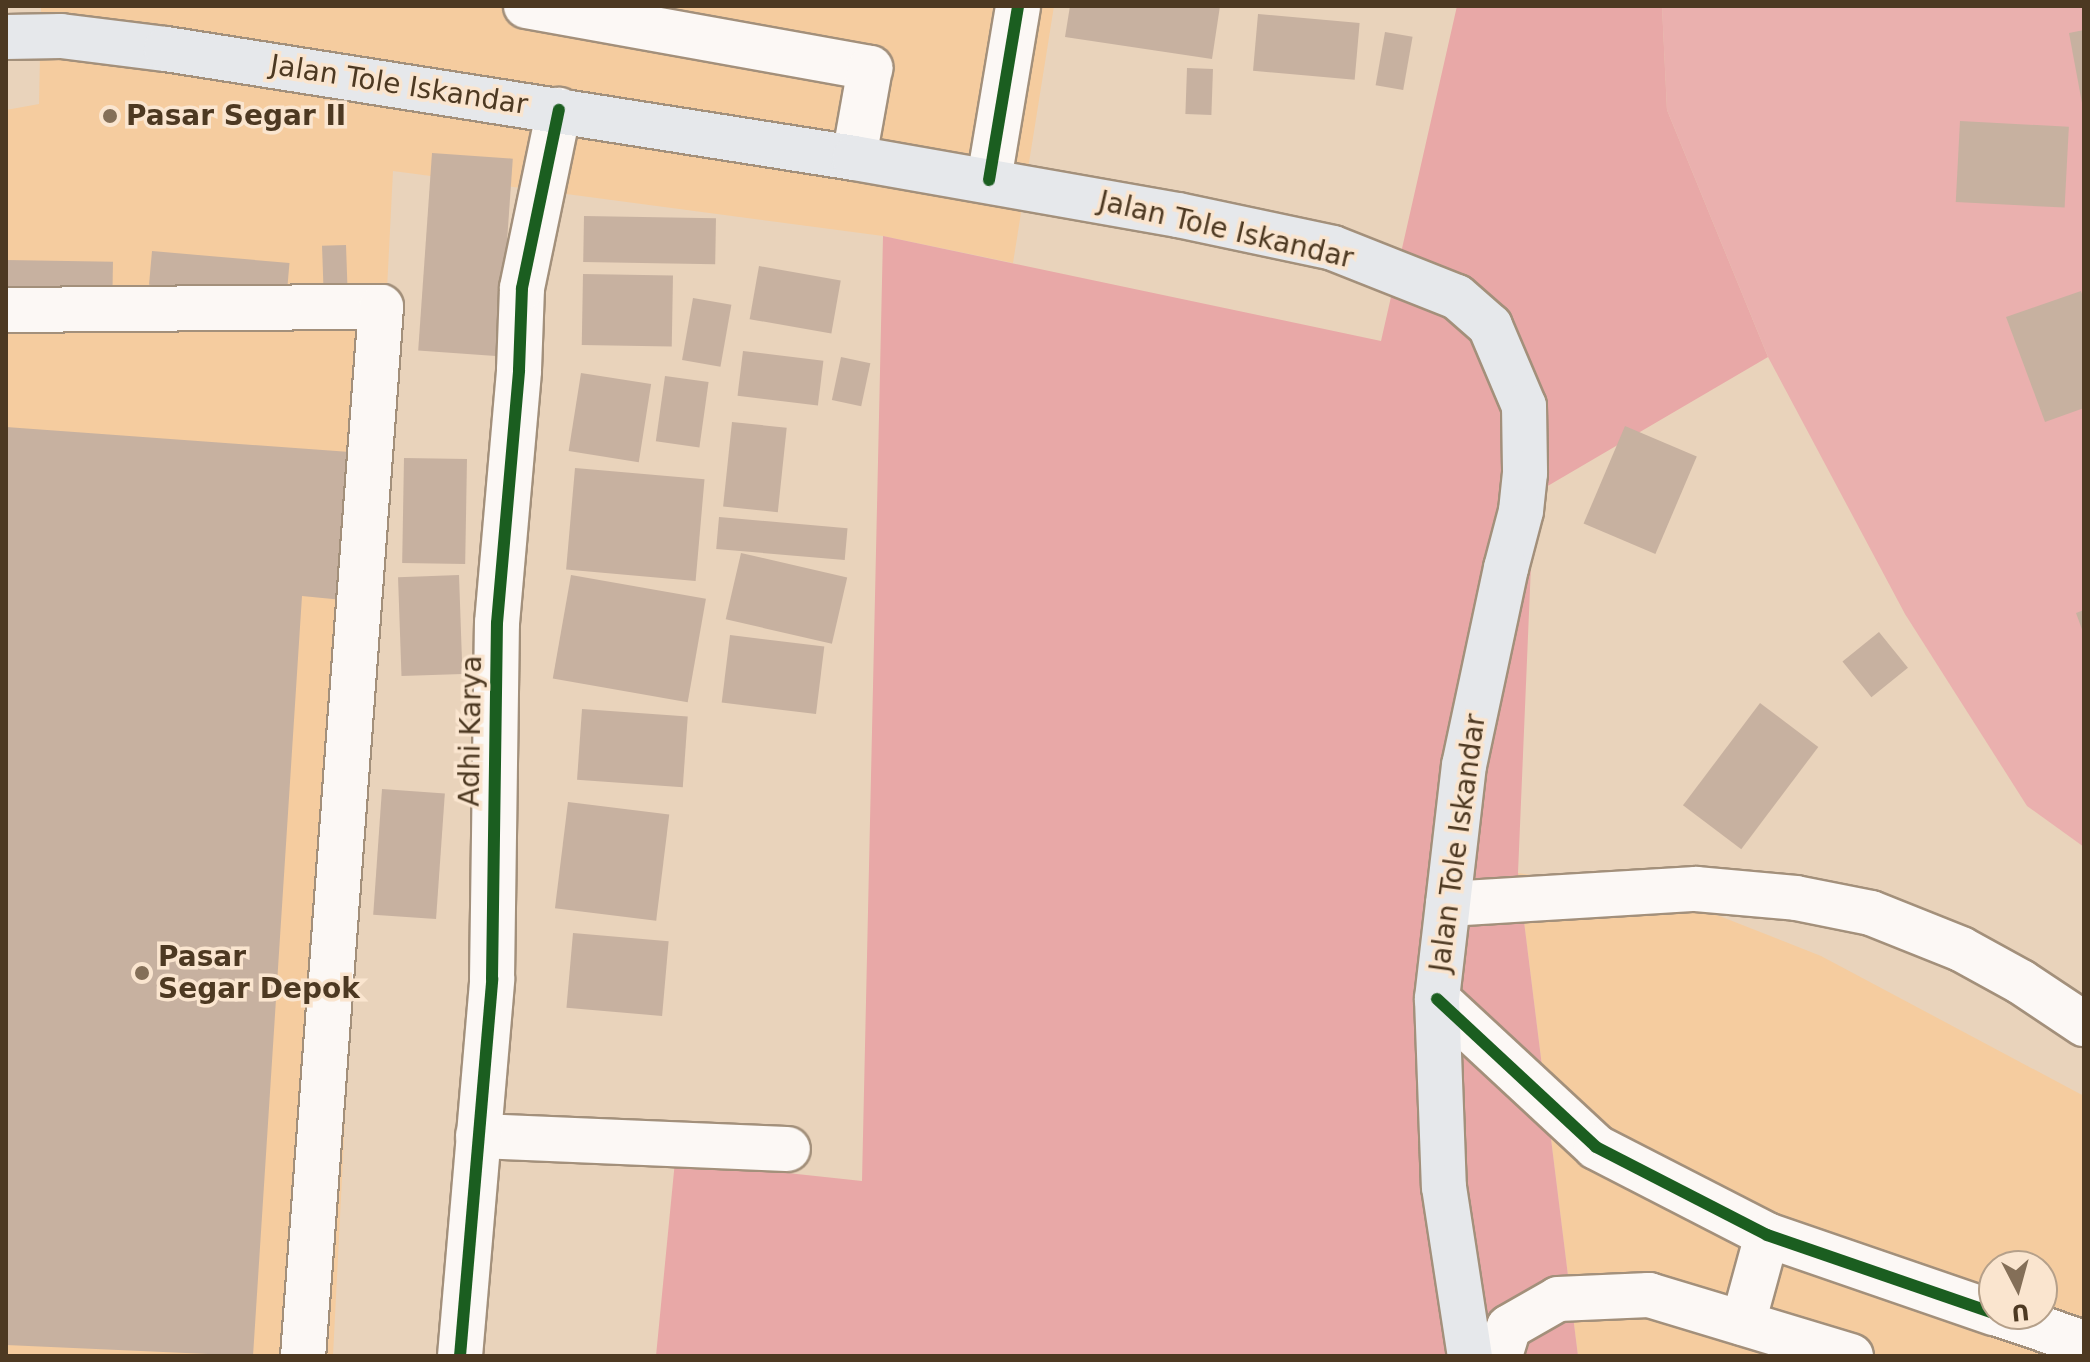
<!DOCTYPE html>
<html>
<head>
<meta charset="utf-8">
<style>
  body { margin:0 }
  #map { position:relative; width:2090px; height:1362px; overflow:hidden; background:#e9d3bb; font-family:"DejaVu Sans",sans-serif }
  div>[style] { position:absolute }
  .built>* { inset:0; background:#f5cc9f }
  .green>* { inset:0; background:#eab0ae }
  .forest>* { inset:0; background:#e8a8a7 }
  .building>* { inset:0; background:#c7b1a0; transform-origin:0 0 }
  .roads { filter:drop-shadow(2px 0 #a3907b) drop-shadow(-2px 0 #a3907b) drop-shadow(0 2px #a3907b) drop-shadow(0 -2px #a3907b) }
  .minor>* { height:44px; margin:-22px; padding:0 22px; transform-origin:22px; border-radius:22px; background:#fcf8f5 }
  .major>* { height:44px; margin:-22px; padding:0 22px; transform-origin:22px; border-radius:22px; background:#e6e8eb }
  .cycleway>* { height:12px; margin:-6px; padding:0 6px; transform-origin:6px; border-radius:6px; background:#1b5e20 }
  .dots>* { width:22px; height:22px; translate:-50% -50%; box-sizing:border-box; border:4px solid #fae5cf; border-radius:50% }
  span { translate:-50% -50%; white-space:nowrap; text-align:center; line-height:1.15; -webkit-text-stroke:7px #fae5cf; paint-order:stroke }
  .street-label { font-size:28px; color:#4d3922 }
  .poi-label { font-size:28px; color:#4d3922; font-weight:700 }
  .left { translate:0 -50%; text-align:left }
  .frame { position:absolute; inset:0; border:8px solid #4d3922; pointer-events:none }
  .north { position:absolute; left:1978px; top:1250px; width:80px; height:80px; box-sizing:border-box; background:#fae5cf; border:2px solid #b5a08a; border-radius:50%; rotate:174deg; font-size:22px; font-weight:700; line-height:32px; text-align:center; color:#4d3922 }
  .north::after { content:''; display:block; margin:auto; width:28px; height:36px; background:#846f58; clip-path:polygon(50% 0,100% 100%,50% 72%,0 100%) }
</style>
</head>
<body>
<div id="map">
  <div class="built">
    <div style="clip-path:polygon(41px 6px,1054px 6px,1013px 263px,883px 236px,393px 171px,333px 1356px,6px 1356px,6px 110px,39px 104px)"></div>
    <div style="clip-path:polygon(evenodd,1518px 873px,1666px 895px,1821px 956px,2084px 1096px,2084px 1356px,1578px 1356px,1518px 873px,1994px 1266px,2042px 1266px,2042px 1314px,1994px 1314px,1994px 1266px)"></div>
  </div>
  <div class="green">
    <div style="clip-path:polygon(1662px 6px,2084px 6px,2084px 847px,2027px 806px,1905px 614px,1768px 357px,1667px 110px)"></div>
  </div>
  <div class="forest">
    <div style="clip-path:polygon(1457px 6px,1662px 6px,1667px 110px,1768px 357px,1534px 494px,1518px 873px,1578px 1356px,656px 1356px,675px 1161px,862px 1181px,883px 236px,1381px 341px)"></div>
  </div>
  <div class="building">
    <div style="clip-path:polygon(1070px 6px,1220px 6px,1212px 59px,1065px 37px)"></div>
    <div style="left:1258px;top:14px;width:102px;height:57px;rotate:5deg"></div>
    <div style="clip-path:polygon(2084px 30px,2084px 102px,2082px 103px,2069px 33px)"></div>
    <div style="left:1385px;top:32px;width:28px;height:54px;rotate:10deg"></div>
    <div style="left:1187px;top:68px;width:26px;height:46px;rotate:2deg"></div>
    <div style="left:1960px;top:121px;width:109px;height:81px;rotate:3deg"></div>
    <div style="left:432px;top:153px;width:81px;height:198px;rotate:4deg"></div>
    <div style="left:584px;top:216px;width:132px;height:46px;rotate:1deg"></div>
    <div style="left:346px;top:245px;width:49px;height:24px;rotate:88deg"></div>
    <div style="left:152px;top:251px;width:138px;height:34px;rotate:5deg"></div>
    <div style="left:6px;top:260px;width:107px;height:37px;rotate:1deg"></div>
    <div style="left:759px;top:266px;width:83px;height:54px;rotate:10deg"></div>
    <div style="left:583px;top:274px;width:90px;height:71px;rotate:1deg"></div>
    <div style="clip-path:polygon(2081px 291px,2084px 300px,2084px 408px,2045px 422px,2006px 317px)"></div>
    <div style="left:693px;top:298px;width:39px;height:63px;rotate:10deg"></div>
    <div style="left:743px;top:351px;width:81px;height:45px;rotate:7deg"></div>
    <div style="left:841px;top:357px;width:30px;height:44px;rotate:12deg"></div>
    <div style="left:581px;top:373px;width:71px;height:79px;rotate:9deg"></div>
    <div style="left:665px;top:376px;width:44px;height:66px;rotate:8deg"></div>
    <div style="left:732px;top:422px;width:55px;height:85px;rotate:6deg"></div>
    <div style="left:1625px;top:426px;width:78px;height:106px;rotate:23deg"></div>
    <div style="clip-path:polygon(6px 427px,350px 452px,343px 600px,302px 596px,253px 1356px,6px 1345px)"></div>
    <div style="left:404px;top:458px;width:63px;height:105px;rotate:1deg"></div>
    <div style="left:575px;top:468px;width:130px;height:102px;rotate:5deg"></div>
    <div style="left:719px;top:517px;width:129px;height:32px;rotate:5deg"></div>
    <div style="left:741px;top:553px;width:109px;height:68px;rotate:13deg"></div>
    <div style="left:459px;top:575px;width:99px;height:61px;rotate:88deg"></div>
    <div style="left:571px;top:575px;width:137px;height:105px;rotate:10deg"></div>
    <div style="clip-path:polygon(2084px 610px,2084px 635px,2076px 613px)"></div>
    <div style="left:1879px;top:632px;width:46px;height:47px;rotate:51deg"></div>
    <div style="left:730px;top:635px;width:95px;height:68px;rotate:7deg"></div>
    <div style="left:1760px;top:703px;width:73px;height:128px;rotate:37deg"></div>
    <div style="left:582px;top:709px;width:106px;height:71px;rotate:4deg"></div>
    <div style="left:382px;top:789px;width:63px;height:126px;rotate:4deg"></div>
    <div style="left:568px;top:802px;width:102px;height:107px;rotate:7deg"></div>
    <div style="left:573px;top:933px;width:96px;height:75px;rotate:5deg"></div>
  </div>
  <div class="roads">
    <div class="minor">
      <div style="left:526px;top:6px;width:350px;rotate:10.2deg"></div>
      <div style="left:870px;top:68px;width:91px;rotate:100.1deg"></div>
      <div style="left:989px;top:180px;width:176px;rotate:-80.5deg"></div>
      <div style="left:6px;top:310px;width:375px;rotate:-0.5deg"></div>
      <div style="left:381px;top:307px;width:1052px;rotate:94.25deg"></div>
      <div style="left:1448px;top:904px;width:248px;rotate:-3.5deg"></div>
      <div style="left:1696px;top:889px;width:100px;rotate:5.1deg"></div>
      <div style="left:1796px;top:898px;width:76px;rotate:11.3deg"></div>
      <div style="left:1871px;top:913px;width:97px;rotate:21.8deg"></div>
      <div style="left:1961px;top:949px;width:68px;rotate:28.8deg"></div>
      <div style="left:2021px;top:982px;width:76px;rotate:33.7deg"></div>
      <div style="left:1437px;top:999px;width:217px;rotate:42.9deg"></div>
      <div style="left:1596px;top:1147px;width:192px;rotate:27.2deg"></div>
      <div style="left:1767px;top:1235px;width:240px;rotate:19deg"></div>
      <div style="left:478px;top:1136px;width:310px;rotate:2.4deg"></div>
      <div style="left:1998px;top:1314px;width:91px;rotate:18.6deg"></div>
      <div style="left:1743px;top:1323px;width:91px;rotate:-74.7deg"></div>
      <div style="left:460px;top:1356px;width:378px;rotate:-85.1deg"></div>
      <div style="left:492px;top:979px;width:356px;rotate:-89.2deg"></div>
      <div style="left:497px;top:623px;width:254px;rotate:-85deg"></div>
      <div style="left:519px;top:370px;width:82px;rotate:-87.9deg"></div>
      <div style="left:522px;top:288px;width:182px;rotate:-78.3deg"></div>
      <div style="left:1500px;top:1356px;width:30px;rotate:-73deg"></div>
      <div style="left:1509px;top:1327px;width:56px;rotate:-29.7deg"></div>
      <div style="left:1558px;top:1299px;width:91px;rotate:-2.5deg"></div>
      <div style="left:1649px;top:1295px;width:211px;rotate:16.8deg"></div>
    </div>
    <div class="major">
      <div style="left:6px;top:37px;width:55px;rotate:-1deg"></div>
      <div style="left:61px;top:36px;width:106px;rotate:7.1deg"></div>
      <div style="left:166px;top:49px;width:697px;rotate:9deg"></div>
      <div style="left:854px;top:158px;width:329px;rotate:10deg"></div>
      <div style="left:1178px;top:215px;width:158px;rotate:12deg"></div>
      <div style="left:1333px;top:248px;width:133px;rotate:21.6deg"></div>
      <div style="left:1457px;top:297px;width:44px;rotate:41.3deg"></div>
      <div style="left:1490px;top:326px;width:87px;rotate:67deg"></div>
      <div style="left:1524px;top:406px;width:67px;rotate:89.1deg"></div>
      <div style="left:1525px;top:473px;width:38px;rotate:96deg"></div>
      <div style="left:1521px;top:511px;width:59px;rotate:104.7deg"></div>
      <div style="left:1506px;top:568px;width:201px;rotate:102deg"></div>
      <div style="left:1464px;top:765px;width:236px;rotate:96.6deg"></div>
      <div style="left:1437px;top:999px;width:188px;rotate:87.9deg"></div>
      <div style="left:1444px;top:1187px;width:171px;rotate:81.3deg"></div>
    </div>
  </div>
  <div class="cycleway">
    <div style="left:989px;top:180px;width:176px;rotate:-80.5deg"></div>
    <div style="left:1437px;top:999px;width:217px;rotate:42.9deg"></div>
    <div style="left:1596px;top:1147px;width:192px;rotate:27.2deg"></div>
    <div style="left:1767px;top:1235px;width:240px;rotate:19deg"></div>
    <div style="left:460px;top:1356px;width:378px;rotate:-85.1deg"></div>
    <div style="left:492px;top:979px;width:356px;rotate:-89.2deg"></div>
    <div style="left:497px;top:623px;width:254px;rotate:-85deg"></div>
    <div style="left:519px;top:370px;width:82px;rotate:-87.9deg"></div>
    <div style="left:522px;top:288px;width:182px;rotate:-78.3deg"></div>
  </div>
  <div class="dots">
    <div style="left:110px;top:116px;background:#846f58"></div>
    <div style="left:142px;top:973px;background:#846f58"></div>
  </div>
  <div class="street-label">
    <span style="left:399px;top:85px;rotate:9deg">Jalan Tole Iskandar</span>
    <span style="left:1226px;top:230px;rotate:13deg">Jalan Tole Iskandar</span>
    <span style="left:471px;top:731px;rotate:-89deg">Adhi Karya</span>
    <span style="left:1458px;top:843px;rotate:-82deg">Jalan Tole Iskandar</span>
  </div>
  <div class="poi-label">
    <span class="left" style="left:126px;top:116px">Pasar Segar II</span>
    <span class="left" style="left:158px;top:973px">Pasar<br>Segar Depok</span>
  </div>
  <div class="frame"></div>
  <div class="north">U</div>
</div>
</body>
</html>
